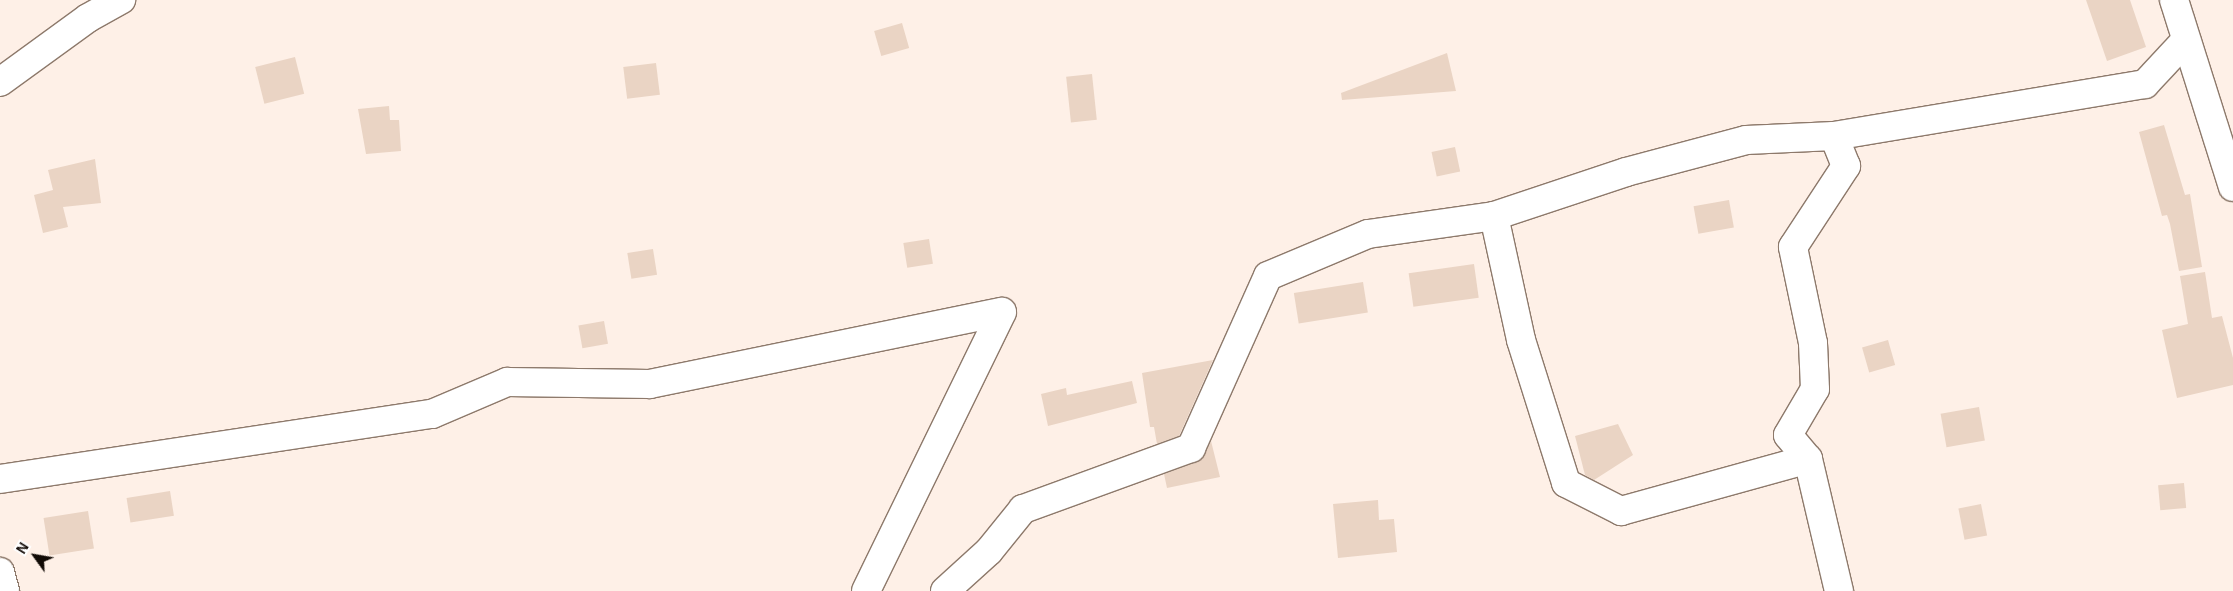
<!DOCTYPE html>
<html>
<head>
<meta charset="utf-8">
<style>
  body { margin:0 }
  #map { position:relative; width:2233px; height:591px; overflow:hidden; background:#fef0e7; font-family:Arial,sans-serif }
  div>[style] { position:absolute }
  .building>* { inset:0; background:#ead4c4; transform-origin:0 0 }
  .roads { filter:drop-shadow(1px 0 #8d796b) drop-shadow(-1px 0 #8d796b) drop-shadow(0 1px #8d796b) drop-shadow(0 -1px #8d796b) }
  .minor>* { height:28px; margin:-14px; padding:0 14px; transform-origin:14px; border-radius:14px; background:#fff }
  span { translate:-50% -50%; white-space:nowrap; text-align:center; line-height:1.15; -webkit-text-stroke:4.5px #fff; paint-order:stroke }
  .north { position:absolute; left:10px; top:531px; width:50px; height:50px; -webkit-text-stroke:4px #fff; paint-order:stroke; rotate:302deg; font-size:14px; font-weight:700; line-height:20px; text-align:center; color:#120b06 }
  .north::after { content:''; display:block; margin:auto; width:18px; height:22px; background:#120b06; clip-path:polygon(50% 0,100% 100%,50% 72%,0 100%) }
</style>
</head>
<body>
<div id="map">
  <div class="building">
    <div style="clip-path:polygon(2086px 0,2130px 0,2146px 47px,2107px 61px)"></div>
    <div style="left:902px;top:23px;width:26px;height:29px;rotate:74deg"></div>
    <div style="clip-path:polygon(1447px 53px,1456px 91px,1342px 100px,1341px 93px)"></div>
    <div style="left:295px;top:57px;width:38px;height:41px;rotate:76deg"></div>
    <div style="left:656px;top:63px;width:32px;height:33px;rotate:83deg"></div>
    <div style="left:1092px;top:74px;width:46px;height:26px;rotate:84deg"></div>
    <div style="clip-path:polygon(389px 106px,390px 120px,399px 120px,401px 151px,366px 154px,358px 109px)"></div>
    <div style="clip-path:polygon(2164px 125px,2185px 195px,2190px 194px,2202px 267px,2179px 271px,2170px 224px,2167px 215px,2162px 216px,2139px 132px)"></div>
    <div style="left:1455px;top:147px;width:25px;height:24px;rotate:78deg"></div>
    <div style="clip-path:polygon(95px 159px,101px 203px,63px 207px,68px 227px,43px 233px,34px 195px,53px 190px,48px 170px)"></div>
    <div style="left:1729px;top:200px;width:28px;height:36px;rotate:80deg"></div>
    <div style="left:929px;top:239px;width:25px;height:26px;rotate:81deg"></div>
    <div style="left:653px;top:249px;width:26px;height:26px;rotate:81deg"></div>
    <div style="left:1474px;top:264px;width:34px;height:66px;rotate:82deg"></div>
    <div style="clip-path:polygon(2205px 272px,2212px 318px,2222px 316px,2233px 358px,2233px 385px,2177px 398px,2162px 330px,2188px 324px,2180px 276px)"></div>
    <div style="left:1363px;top:282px;width:31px;height:70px;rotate:81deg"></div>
    <div style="left:604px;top:321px;width:23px;height:26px;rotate:80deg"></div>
    <div style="left:1888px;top:340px;width:26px;height:27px;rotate:74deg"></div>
    <div style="clip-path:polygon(1213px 360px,1179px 436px,1157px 444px,1154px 427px,1150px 427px,1142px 373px)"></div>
    <div style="clip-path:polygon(1132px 381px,1137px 403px,1048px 426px,1041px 394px,1066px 388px,1067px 395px)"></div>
    <div style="left:1979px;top:407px;width:34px;height:39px;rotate:80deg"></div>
    <div style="clip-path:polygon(1618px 424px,1633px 455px,1594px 480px,1585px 475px,1575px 436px)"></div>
    <div style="clip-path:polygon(1211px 441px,1220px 477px,1167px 488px,1164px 474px,1201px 460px)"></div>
    <div style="left:2184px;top:483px;width:25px;height:26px;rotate:85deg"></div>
    <div style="left:170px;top:491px;width:25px;height:44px;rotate:81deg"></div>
    <div style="clip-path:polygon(1378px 500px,1379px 520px,1394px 519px,1397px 552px,1338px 558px,1333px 504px)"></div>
    <div style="left:1981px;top:504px;width:32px;height:23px;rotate:79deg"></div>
    <div style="left:88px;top:511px;width:38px;height:45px;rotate:81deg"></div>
  </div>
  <div class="roads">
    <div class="minor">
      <div style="left:2174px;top:0;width:196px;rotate:72.5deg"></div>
      <div style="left:0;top:82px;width:109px;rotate:-36deg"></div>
      <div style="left:88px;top:18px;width:38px;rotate:-29deg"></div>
      <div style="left:1494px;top:216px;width:139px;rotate:-18.4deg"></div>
      <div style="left:1626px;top:172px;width:124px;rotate:-14.9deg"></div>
      <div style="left:1746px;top:140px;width:88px;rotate:-2.6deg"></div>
      <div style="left:1808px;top:459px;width:136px;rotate:76.8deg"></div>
      <div style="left:0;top:479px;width:437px;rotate:-8.6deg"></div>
      <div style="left:432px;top:414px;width:82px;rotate:-23.1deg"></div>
      <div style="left:507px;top:382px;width:143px;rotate:0.8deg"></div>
      <div style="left:650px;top:384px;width:359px;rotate:-11.6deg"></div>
      <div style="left:1002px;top:312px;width:310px;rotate:116deg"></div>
      <div style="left:0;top:572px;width:20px;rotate:75deg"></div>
      <div style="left:945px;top:591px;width:59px;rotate:-42.3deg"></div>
      <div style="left:989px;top:551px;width:54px;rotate:-51deg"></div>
      <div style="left:1023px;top:509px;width:179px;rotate:-20deg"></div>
      <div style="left:1191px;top:448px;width:188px;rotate:-65.9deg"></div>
      <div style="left:1268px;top:276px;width:108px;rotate:-22.8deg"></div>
      <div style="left:1368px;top:234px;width:127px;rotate:-8.1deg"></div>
      <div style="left:1494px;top:216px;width:127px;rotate:77.7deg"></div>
      <div style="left:1521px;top:340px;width:150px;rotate:72.5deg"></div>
      <div style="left:1566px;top:483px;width:62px;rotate:27deg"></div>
      <div style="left:1621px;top:511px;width:194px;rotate:-15.5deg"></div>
      <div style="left:1808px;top:459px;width:31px;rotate:-130deg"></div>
      <div style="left:1788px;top:435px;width:53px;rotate:-59.6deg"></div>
      <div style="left:1815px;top:389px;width:46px;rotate:-92.5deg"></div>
      <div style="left:1813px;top:343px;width:98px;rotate:-101.8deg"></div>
      <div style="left:1793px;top:247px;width:97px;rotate:-56.8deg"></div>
      <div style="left:1846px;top:166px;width:32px;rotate:-112deg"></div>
      <div style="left:1834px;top:136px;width:315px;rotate:-9.5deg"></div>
      <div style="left:2145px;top:84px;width:60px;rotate:-47deg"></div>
    </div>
  </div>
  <div class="north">N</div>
</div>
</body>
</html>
